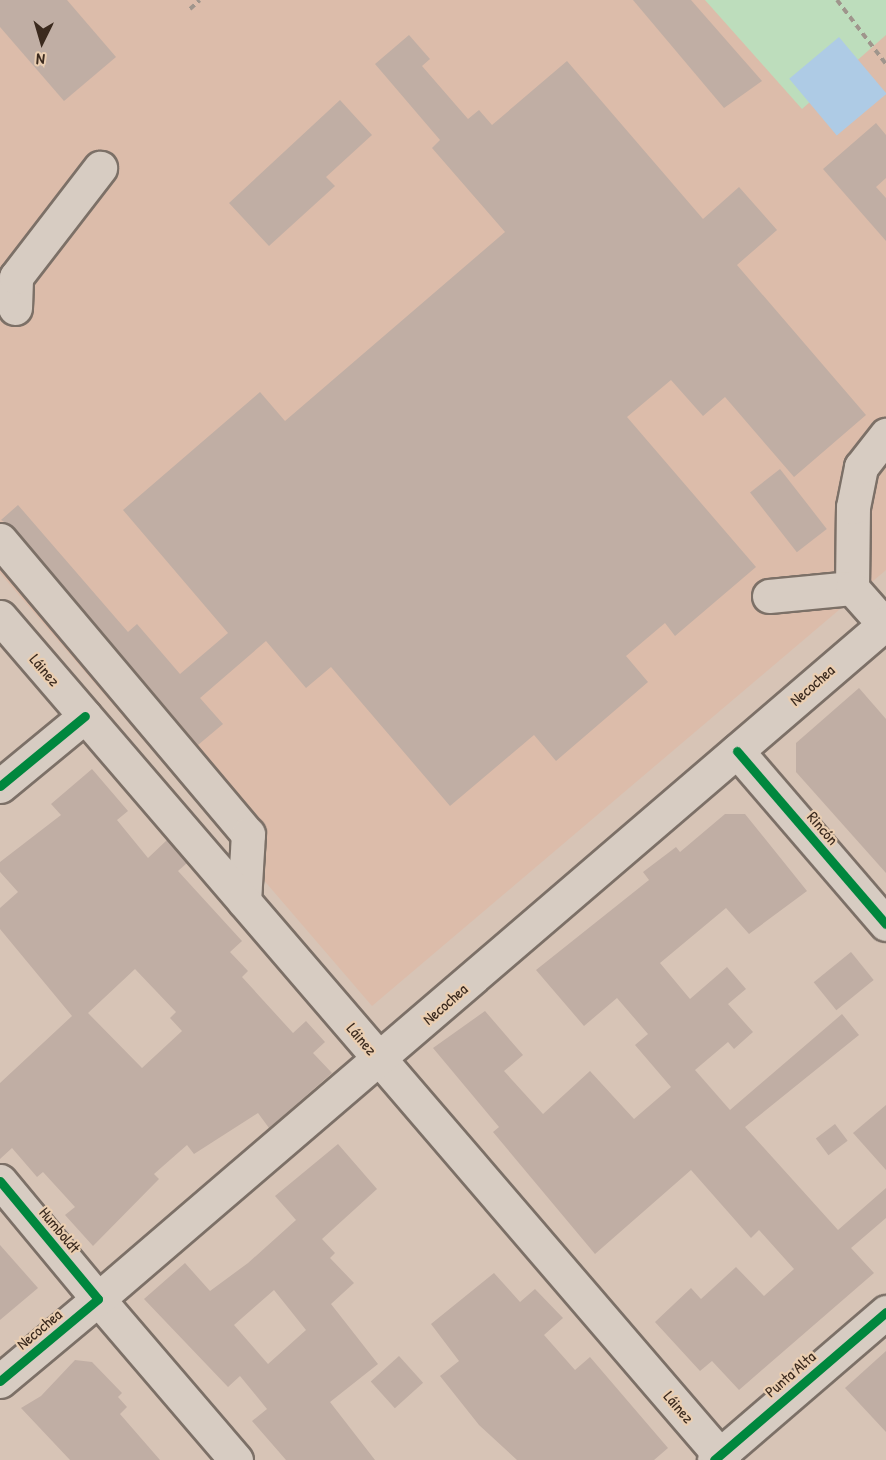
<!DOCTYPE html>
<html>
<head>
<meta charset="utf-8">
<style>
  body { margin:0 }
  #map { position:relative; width:886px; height:1460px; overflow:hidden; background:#d7c4b6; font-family:"Patrick Hand",sans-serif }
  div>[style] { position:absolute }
  .built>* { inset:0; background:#dcbcaa }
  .green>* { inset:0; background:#bdddbc }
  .water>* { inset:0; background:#aecbe5; transform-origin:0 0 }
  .building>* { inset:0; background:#c0aea4; transform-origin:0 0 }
  .path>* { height:4px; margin-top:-2px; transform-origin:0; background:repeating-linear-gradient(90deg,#9f958c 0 6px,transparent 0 10.5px) }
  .roads { filter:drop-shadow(2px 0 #7c7067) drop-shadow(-2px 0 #7c7067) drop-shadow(0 2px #7c7067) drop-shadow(0 -2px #7c7067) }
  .minor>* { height:33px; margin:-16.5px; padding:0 16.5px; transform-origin:16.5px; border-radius:16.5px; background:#d7ccc2 }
  .major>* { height:33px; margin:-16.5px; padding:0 16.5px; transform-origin:16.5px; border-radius:16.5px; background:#d7ccc2 }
  .cycleway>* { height:9px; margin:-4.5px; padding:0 4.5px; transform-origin:4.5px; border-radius:4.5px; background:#00873e }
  span { translate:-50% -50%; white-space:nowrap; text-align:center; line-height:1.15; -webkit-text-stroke:4.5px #eaceb1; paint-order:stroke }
  .street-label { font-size:16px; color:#3b2a1e }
  .north { position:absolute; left:12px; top:12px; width:60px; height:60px; -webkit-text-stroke:4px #eaceb1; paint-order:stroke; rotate:185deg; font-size:16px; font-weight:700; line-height:24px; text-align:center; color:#3b2a1e }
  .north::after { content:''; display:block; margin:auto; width:21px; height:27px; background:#3b2a1e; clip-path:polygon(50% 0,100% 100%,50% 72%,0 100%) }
</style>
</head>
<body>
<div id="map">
  <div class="built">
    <div style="clip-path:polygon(0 0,886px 0,886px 570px,372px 1006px,0 573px)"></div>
  </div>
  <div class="green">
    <div style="clip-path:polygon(705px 0,886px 0,886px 35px,802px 109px)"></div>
  </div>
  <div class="water">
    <div style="left:839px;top:37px;width:74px;height:65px;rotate:50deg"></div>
  </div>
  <div class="building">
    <div style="clip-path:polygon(0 0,67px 0,116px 57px,64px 101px,0 27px)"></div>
    <div style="clip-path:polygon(633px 0,691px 0,762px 81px,724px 108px)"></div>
    <div style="clip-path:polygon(409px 35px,430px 59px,422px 66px,468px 119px,479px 110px,492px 125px,567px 61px,703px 219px,739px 187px,777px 230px,737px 265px,866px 415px,794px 477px,725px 397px,703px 416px,671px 380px,627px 417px,756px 567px,675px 636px,665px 623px,626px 656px,648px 682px,556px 761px,534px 735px,450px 806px,331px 667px,306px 688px,266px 641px,200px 698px,223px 724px,198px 745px,14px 528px,1px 520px,18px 505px,128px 632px,137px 624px,180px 674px,228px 633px,123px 510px,260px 392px,285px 421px,505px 232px,432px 148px,440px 140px,375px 64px)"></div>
    <div style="clip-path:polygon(340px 100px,372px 135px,326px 177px,335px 186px,269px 246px,229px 203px)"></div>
    <div style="clip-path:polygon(876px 123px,886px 135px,886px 178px,876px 187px,886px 198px,886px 241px,823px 169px)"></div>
    <div style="left:780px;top:469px;width:76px;height:38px;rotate:52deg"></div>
    <div style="clip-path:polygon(859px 688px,886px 719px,886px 873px,796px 772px,796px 743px)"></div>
    <div style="clip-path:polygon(evenodd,92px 769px,128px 811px,117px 820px,148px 858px,167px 840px,187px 863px,178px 871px,242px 941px,230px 952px,248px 971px,242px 977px,293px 1033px,306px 1021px,325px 1042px,313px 1053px,332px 1073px,269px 1128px,258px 1113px,194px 1154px,187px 1145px,154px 1174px,159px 1179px,93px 1246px,65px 1215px,75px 1207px,43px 1172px,37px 1177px,12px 1148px,0 1159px,0 1083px,72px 1016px,0 929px,0 908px,18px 892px,0 872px,0 862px,61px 815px,51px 804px,92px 769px,135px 969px,176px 1012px,170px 1018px,182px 1031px,142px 1068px,88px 1013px,135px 969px)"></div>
    <div style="clip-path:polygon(725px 814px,745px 814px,807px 891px,749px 934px,726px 908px,660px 963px,690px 999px,727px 967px,746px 989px,728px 1004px,753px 1032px,734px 1049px,728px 1042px,695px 1070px,730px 1110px,842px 1014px,859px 1035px,745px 1127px,838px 1230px,886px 1188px,886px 1218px,851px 1248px,874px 1273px,739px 1390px,712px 1361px,700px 1371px,655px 1322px,691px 1288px,701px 1299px,736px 1267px,764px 1296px,794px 1269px,759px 1230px,751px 1238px,691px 1170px,595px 1254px,493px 1132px,499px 1127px,433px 1048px,485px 1011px,523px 1055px,504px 1071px,543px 1114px,590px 1071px,634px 1119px,671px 1087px,635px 1045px,648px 1034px,617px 998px,584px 1026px,536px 970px,649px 880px,643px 872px,676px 847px,680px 852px)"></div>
    <div style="left:851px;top:952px;width:36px;height:48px;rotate:51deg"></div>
    <div style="clip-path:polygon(886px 1105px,886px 1170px,853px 1133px)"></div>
    <div style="left:835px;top:1124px;width:21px;height:24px;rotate:53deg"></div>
    <div style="clip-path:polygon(evenodd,338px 1144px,377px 1189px,322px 1239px,335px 1253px,330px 1258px,354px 1283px,331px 1304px,378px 1364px,330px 1402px,375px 1460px,286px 1460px,252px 1421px,267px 1409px,240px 1376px,228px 1387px,144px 1299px,185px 1263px,210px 1291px,248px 1263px,296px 1220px,275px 1196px,338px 1144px,274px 1290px,306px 1330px,268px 1364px,234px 1325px,274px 1290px)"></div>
    <div style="clip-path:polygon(0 1245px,38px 1288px,0 1320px)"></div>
    <div style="clip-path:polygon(494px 1273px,520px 1302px,535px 1289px,563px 1318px,544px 1335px,575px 1370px,590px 1357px,668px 1448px,654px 1460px,517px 1460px,479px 1425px,440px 1376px,459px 1361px,431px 1324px)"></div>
    <div style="clip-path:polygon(886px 1351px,886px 1432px,845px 1388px)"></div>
    <div style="left:399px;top:1356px;width:36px;height:38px;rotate:48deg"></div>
    <div style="clip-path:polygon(75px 1360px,92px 1362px,122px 1393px,118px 1397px,127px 1407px,120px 1414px,160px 1460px,70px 1460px,21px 1408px,41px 1396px)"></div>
  </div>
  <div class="path">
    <div style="left:837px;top:0;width:81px;rotate:52.6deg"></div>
    <div style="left:190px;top:9px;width:13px;rotate:-42deg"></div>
  </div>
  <div class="roads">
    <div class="minor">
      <div style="left:15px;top:308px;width:31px;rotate:-88deg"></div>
      <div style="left:16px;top:277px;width:138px;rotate:-52.4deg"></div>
      <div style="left:0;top:540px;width:385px;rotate:49.9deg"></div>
      <div style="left:248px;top:834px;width:67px;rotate:93.4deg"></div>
      <div style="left:852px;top:588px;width:81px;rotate:-89.3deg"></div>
      <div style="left:853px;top:507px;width:41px;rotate:-78.7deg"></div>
      <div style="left:861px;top:467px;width:41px;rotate:-52deg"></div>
      <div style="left:769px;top:596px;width:83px;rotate:-5.5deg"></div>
      <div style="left:852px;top:588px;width:48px;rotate:48.4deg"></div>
      <div style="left:737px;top:751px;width:228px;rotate:49.3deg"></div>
      <div style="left:0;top:786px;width:110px;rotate:-39.5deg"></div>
      <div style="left:0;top:1181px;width:153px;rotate:50.3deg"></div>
      <div style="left:98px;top:1299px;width:128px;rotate:140.1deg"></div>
      <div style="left:714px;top:1460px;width:227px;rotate:-40.7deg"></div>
    </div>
    <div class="major">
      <div style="left:0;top:617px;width:1111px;rotate:49.34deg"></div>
      <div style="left:236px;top:1460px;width:212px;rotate:-130.6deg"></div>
      <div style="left:98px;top:1299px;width:1038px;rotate:-40.63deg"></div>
    </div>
  </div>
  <div class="cycleway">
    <div style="left:737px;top:751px;width:228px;rotate:49.3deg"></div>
    <div style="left:0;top:786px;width:110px;rotate:-39.5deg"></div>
    <div style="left:0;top:1181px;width:153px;rotate:50.3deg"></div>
    <div style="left:98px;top:1299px;width:128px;rotate:140.1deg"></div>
    <div style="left:714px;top:1460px;width:227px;rotate:-40.7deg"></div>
  </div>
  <div class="street-label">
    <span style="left:45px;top:670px;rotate:49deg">Láinez</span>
    <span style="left:812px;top:685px;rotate:-41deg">Necochea</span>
    <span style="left:823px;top:828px;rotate:49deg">Rincón</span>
    <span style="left:445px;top:1004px;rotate:-41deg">Necochea</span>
    <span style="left:362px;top:1039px;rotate:49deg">Láinez</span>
    <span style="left:60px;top:1230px;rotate:50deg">Humboldt</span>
    <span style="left:39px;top:1329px;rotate:-40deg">Necochea</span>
    <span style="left:790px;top:1374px;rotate:-41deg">Punta Alta</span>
    <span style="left:679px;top:1407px;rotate:49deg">Láinez</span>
  </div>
  <div class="north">N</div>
</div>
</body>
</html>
